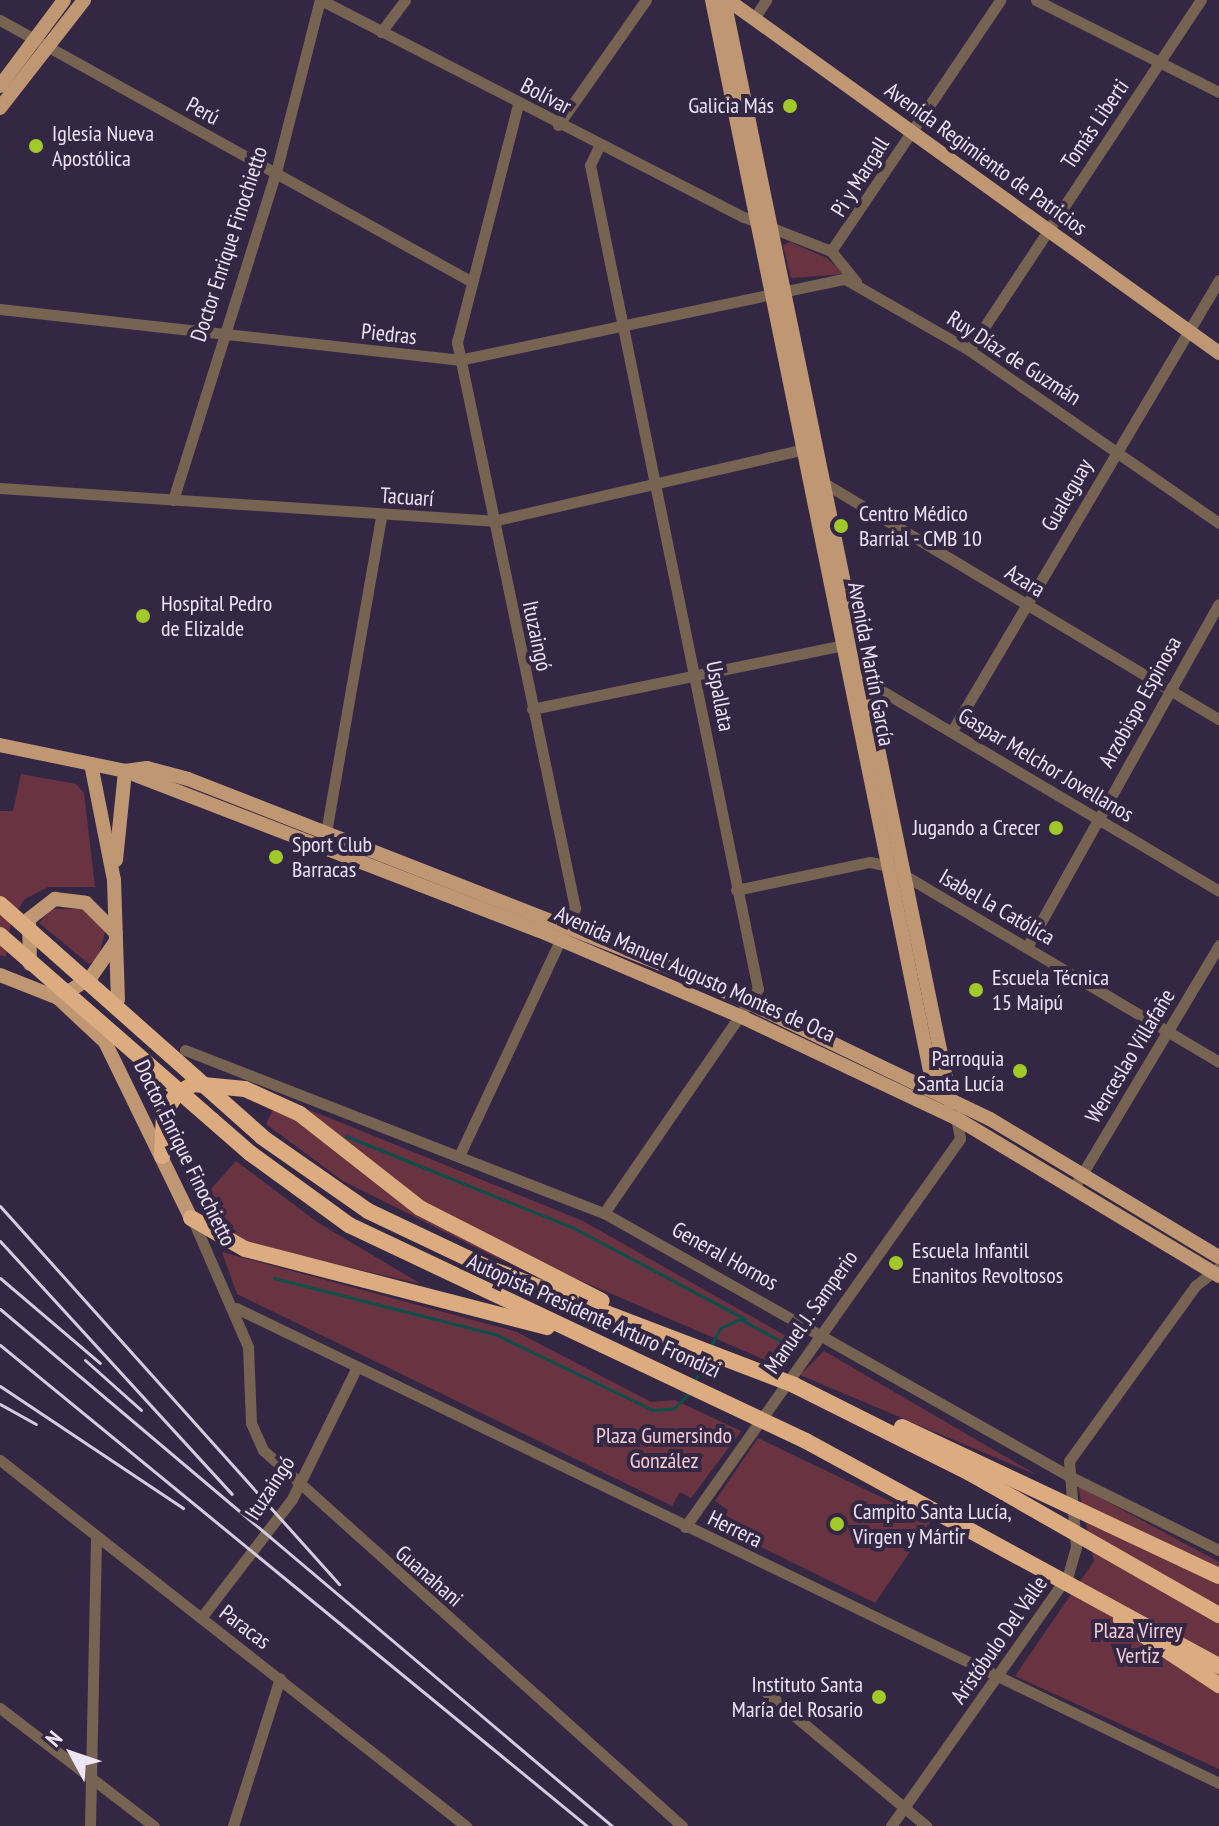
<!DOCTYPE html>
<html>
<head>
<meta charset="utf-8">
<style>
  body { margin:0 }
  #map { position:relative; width:1219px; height:1826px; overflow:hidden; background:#342744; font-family:"PT Sans Narrow",sans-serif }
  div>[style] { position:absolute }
  .green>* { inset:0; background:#6a3342 }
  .stream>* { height:3px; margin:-1.5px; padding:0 1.5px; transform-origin:1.5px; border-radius:1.5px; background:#0b5049 }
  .minor>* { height:11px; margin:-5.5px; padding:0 5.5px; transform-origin:5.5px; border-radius:5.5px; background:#776352 }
  .major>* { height:14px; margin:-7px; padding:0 7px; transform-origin:7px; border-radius:7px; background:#bf9773 }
  .highway>* { height:16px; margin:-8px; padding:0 8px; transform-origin:8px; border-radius:8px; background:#dcab7f }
  .rail>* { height:3px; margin:-1.5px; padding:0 1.5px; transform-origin:1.5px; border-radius:1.5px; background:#d3cbdf }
  .dots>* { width:22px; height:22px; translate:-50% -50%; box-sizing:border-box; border:4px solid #342744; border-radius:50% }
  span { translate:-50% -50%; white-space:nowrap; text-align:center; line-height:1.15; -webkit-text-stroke:8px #342744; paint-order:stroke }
  .street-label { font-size:22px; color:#ece4f7 }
  .poi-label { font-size:22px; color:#ece4f7 }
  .right { translate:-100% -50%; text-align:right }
  .left { translate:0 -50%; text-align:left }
  .park-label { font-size:22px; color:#f4cdd6 }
  .north { position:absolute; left:32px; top:1714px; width:80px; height:80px; -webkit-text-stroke:6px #342744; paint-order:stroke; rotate:310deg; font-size:22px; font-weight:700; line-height:32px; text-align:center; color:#ece4f7 }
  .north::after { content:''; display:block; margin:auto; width:28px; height:36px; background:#ece4f7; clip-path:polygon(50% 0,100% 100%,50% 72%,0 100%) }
</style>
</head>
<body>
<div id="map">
  <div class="green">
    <div style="clip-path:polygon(790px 242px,827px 258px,844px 274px,791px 278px,783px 245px)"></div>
    <div style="clip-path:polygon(21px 774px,76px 784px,84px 793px,95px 887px,48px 887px,25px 899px,11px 920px,6px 957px,0 955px,0 811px,13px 811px)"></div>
    <div style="clip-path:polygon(52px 909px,82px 909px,106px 928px,98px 959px,89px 964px,39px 923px)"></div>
    <div style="clip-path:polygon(295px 1104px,583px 1221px,793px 1340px,777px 1365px,533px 1260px,414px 1196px)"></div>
    <div style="clip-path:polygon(274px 1108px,290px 1114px,507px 1263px,343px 1181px,266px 1124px)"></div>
    <div style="clip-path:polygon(236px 1161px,317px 1222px,421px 1284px,246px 1243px,220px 1230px,202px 1199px)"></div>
    <div style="clip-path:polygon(222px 1252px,517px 1332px,651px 1402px,675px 1400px,741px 1431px,691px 1498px,680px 1492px,672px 1506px,237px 1294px)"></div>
    <div style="clip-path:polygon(824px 1351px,1037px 1475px,800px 1375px)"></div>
    <div style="clip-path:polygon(758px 1438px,931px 1521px,875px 1603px,720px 1527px,728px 1510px,715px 1501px)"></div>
    <div style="clip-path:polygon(1078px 1486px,1219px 1562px,1219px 1769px,1015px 1676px,1094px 1561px)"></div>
  </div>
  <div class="stream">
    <div style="left:346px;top:1136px;width:246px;rotate:22deg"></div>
    <div style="left:574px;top:1228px;width:194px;rotate:28deg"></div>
    <div style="left:274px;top:1278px;width:230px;rotate:14.3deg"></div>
    <div style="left:497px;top:1335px;width:173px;rotate:25.7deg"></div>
    <div style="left:653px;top:1410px;width:21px;rotate:-5deg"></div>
    <div style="left:674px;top:1408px;width:23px;rotate:-45deg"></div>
    <div style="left:710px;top:1348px;width:22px;rotate:-63deg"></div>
    <div style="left:720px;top:1328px;width:22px;rotate:-24deg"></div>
    <div style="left:740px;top:1319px;width:52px;rotate:28.5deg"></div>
    <div style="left:695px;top:1381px;width:24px;rotate:-66deg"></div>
  </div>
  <div class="minor">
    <div style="left:321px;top:0;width:475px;rotate:27.2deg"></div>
    <div style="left:744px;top:217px;width:93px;rotate:21.3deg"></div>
    <div style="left:1036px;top:0;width:205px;rotate:26.7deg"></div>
    <div style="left:754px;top:18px;width:22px;rotate:-56deg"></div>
    <div style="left:0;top:20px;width:540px;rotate:29.03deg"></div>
    <div style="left:381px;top:32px;width:40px;rotate:-53deg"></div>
    <div style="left:558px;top:125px;width:153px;rotate:-54.9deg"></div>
    <div style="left:599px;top:146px;width:21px;rotate:115deg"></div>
    <div style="left:590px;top:165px;width:841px;rotate:78.48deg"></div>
    <div style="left:758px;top:989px;width:272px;rotate:124.5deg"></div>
    <div style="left:831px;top:251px;width:303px;rotate:-56deg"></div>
    <div style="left:831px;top:251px;width:40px;rotate:51deg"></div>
    <div style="left:0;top:309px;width:462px;rotate:6.3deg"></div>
    <div style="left:459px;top:360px;width:394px;rotate:-11.9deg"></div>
    <div style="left:845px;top:279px;width:143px;rotate:29.8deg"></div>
    <div style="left:969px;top:350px;width:304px;rotate:34.7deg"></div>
    <div style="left:969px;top:350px;width:420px;rotate:-56.5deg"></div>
    <div style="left:819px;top:480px;width:466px;rotate:30.9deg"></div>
    <div style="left:0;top:488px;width:494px;rotate:3.8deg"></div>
    <div style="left:493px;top:521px;width:325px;rotate:-13deg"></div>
    <div style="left:173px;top:500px;width:344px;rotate:-72.6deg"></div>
    <div style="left:276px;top:172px;width:178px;rotate:-75.7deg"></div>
    <div style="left:862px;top:679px;width:415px;rotate:30.7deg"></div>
    <div style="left:532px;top:709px;width:324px;rotate:-11.6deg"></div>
    <div style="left:952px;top:731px;width:524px;rotate:-59.37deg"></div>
    <div style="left:325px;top:838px;width:327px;rotate:-80.1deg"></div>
    <div style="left:736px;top:890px;width:137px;rotate:-11.8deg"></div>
    <div style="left:870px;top:862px;width:19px;rotate:12deg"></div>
    <div style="left:889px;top:866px;width:384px;rotate:30.7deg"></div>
    <div style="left:1027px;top:947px;width:393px;rotate:-60.8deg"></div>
    <div style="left:185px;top:1050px;width:450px;rotate:21.3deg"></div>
    <div style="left:604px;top:1213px;width:534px;rotate:29.49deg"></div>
    <div style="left:1069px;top:1476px;width:167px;rotate:26.3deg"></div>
    <div style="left:459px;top:1156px;width:274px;rotate:-64.9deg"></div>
    <div style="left:575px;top:908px;width:578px;rotate:-101.78deg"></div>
    <div style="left:457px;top:342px;width:245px;rotate:-75.6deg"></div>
    <div style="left:1075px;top:1186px;width:281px;rotate:-59.1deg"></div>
    <div style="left:192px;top:1218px;width:141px;rotate:66.5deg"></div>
    <div style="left:248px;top:1347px;width:76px;rotate:87.7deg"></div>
    <div style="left:251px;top:1423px;width:30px;rotate:66deg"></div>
    <div style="left:263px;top:1450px;width:563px;rotate:41.9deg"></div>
    <div style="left:236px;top:1308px;width:1092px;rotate:25.79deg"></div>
    <div style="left:0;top:1460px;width:593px;rotate:38.15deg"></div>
    <div style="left:685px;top:1527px;width:476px;rotate:-54.7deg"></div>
    <div style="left:960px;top:1138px;width:20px;rotate:-101deg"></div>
    <div style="left:201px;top:1618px;width:150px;rotate:-52.6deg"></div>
    <div style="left:292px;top:1499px;width:145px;rotate:-63.8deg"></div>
    <div style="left:760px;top:1687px;width:217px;rotate:39.9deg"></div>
    <div style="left:0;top:1708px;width:194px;rotate:37.5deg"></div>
    <div style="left:90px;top:1826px;width:288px;rotate:-88.8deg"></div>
    <div style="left:233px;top:1826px;width:155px;rotate:-72.4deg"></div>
    <div style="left:891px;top:1826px;width:307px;rotate:-54.8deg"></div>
    <div style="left:1068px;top:1575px;width:29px;rotate:-74deg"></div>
    <div style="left:1076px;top:1547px;width:86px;rotate:-94.7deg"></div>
    <div style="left:1069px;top:1461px;width:216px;rotate:-54.2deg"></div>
    <div style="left:1195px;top:1286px;width:28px;rotate:-38deg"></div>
  </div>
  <div class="major">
    <div style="left:712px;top:0;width:1093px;rotate:78.49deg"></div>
    <div style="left:930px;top:1071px;width:27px;rotate:54deg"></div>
    <div style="left:724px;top:0;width:1126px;rotate:78.37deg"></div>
    <div style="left:728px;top:0;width:605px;rotate:35.71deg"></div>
    <div style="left:0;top:86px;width:107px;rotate:-53.3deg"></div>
    <div style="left:0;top:108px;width:137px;rotate:-52.1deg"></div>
    <div style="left:0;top:745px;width:128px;rotate:11.7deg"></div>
    <div style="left:125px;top:771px;width:443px;rotate:21.1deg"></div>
    <div style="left:538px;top:930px;width:224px;rotate:23.1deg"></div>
    <div style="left:744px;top:1018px;width:234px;rotate:25.3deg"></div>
    <div style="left:956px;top:1118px;width:307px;rotate:31deg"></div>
    <div style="left:91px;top:764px;width:118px;rotate:78.8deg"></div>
    <div style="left:114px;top:880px;width:120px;rotate:88.1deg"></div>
    <div style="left:125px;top:771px;width:22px;rotate:-8deg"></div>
    <div style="left:147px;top:768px;width:42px;rotate:15deg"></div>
    <div style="left:188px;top:779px;width:549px;rotate:21.37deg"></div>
    <div style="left:699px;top:979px;width:323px;rotate:25.7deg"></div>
    <div style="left:990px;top:1119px;width:267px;rotate:31.1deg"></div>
    <div style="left:116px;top:860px;width:89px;rotate:-84.2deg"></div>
    <div style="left:30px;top:964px;width:45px;rotate:-91.3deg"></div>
    <div style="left:29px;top:919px;width:33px;rotate:-38deg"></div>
    <div style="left:55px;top:899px;width:31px;rotate:7deg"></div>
    <div style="left:86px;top:903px;width:42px;rotate:45deg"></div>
    <div style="left:0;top:975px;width:62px;rotate:21.6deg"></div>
    <div style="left:58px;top:998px;width:64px;rotate:43.1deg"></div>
    <div style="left:105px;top:1042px;width:196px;rotate:64deg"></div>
    <div style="left:58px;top:998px;width:39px;rotate:-32deg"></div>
    <div style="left:91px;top:977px;width:44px;rotate:-55.2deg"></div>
  </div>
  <div class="highway">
    <div style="left:0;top:904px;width:351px;rotate:41.6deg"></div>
    <div style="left:262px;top:1137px;width:129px;rotate:34.9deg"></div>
    <div style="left:368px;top:1211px;width:133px;rotate:25.4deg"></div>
    <div style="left:488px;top:1268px;width:328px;rotate:20.9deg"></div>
    <div style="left:794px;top:1385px;width:197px;rotate:26.6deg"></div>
    <div style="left:970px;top:1473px;width:287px;rotate:29.7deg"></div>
    <div style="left:0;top:935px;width:332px;rotate:41.1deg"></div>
    <div style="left:250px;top:1153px;width:122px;rotate:36deg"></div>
    <div style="left:349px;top:1225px;width:505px;rotate:25.3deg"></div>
    <div style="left:806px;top:1441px;width:470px;rotate:28.6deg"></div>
    <div style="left:162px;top:1156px;width:42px;rotate:-87.3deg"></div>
    <div style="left:164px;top:1114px;width:22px;rotate:-58deg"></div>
    <div style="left:176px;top:1095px;width:20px;rotate:-33deg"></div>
    <div style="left:193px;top:1084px;width:52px;rotate:5.5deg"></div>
    <div style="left:245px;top:1089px;width:60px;rotate:24.4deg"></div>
    <div style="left:300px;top:1114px;width:152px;rotate:38.1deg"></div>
    <div style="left:420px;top:1208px;width:204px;rotate:27.1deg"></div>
    <div style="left:191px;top:1218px;width:62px;rotate:29.9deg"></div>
    <div style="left:245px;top:1249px;width:312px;rotate:14.5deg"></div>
    <div style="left:902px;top:1427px;width:350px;rotate:25.2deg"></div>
    <div style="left:1121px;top:1620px;width:118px;rotate:33.6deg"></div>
  </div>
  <div class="rail">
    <div style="left:0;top:1206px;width:508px;rotate:48.11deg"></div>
    <div style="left:0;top:1241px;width:343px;rotate:47.5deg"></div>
    <div style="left:0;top:1278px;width:131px;rotate:40.4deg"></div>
    <div style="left:0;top:1309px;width:801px;rotate:40.19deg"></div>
    <div style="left:0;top:1345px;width:759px;rotate:39.33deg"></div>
    <div style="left:85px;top:1360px;width:75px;rotate:41.8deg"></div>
    <div style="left:0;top:1386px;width:220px;rotate:33.7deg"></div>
    <div style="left:0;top:1404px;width:41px;rotate:29.1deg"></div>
  </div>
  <div class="dots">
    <div style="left:790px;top:106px;background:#a1c92a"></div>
    <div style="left:36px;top:146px;background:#a1c92a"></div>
    <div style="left:841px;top:526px;background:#a1c92a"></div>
    <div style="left:143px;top:616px;background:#a1c92a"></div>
    <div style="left:1056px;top:828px;background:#a1c92a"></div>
    <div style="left:276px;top:857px;background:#a1c92a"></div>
    <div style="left:976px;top:990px;background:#a1c92a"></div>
    <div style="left:1020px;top:1071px;background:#a1c92a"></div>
    <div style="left:896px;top:1263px;background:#a1c92a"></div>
    <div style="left:837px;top:1524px;background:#a1c92a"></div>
    <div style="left:879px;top:1697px;background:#a1c92a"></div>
  </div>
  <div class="street-label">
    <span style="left:546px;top:96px;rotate:27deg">Bolívar</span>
    <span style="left:203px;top:111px;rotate:28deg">Perú</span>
    <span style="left:1095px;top:124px;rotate:-56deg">Tomás Liberti</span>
    <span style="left:986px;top:159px;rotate:36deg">Avenida Regimiento de Patricios</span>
    <span style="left:860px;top:177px;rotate:-58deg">Pi y Margall</span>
    <span style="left:229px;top:244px;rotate:-72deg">Doctor Enrique Finochietto</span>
    <span style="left:389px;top:334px;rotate:6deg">Piedras</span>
    <span style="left:1014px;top:358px;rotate:33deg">Ruy Díaz de Guzmán</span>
    <span style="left:1067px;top:495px;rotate:-60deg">Gualeguay</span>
    <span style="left:407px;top:497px;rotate:4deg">Tacuarí</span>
    <span style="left:1025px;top:581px;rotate:31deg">Azara</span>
    <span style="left:537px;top:636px;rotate:78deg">Ituzaingó</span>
    <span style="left:871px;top:664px;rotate:79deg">Avenida Martín García</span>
    <span style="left:720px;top:696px;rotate:79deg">Uspallata</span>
    <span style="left:1140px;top:702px;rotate:-61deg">Arzobispo Espinosa</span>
    <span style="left:1046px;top:765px;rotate:31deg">Gaspar Melchor Jovellanos</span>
    <span style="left:997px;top:907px;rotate:30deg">Isabel la Católica</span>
    <span style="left:695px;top:974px;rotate:24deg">Avenida Manuel Augusto Montes de Oca</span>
    <span style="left:1130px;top:1056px;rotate:-59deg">Wenceslao Villafañe</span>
    <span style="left:185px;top:1153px;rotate:64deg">Doctor Enrique Finochietto</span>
    <span style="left:725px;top:1256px;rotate:29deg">General Hornos</span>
    <span style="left:811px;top:1312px;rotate:-55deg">Manuel J. Samperio</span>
    <span style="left:594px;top:1316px;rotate:24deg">Autopista Presidente Arturo Frondizi</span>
    <span style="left:270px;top:1488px;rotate:-57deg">Ituzaingó</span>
    <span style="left:735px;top:1529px;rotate:26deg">Herrera</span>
    <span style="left:429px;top:1576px;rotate:41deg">Guanahani</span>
    <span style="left:245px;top:1627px;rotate:37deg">Paracas</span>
    <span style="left:999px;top:1640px;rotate:-55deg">Aristóbulo Del Valle</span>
  </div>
  <div class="poi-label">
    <span class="right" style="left:774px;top:106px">Galicia Más</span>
    <span class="left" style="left:52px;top:146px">Iglesia Nueva<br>Apostólica</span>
    <span class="left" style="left:859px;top:526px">Centro Médico<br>Barrial - CMB 10</span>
    <span class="left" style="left:161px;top:616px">Hospital Pedro<br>de Elizalde</span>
    <span class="right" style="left:1040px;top:828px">Jugando a Crecer</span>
    <span class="left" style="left:292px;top:857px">Sport Club<br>Barracas</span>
    <span class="left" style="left:992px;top:990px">Escuela Técnica<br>15 Maipú</span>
    <span class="right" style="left:1004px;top:1071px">Parroquia<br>Santa Lucía</span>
    <span class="left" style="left:912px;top:1263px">Escuela Infantil<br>Enanitos Revoltosos</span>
    <span class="left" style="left:853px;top:1524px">Campito Santa Lucía,<br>Virgen y Mártir</span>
    <span class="right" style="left:863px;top:1697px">Instituto Santa<br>María del Rosario</span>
  </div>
  <div class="park-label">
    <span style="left:664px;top:1448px">Plaza Gumersindo<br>González</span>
    <span style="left:1138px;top:1643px">Plaza Virrey<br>Vertiz</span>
  </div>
  <div class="north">N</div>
</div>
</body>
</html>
